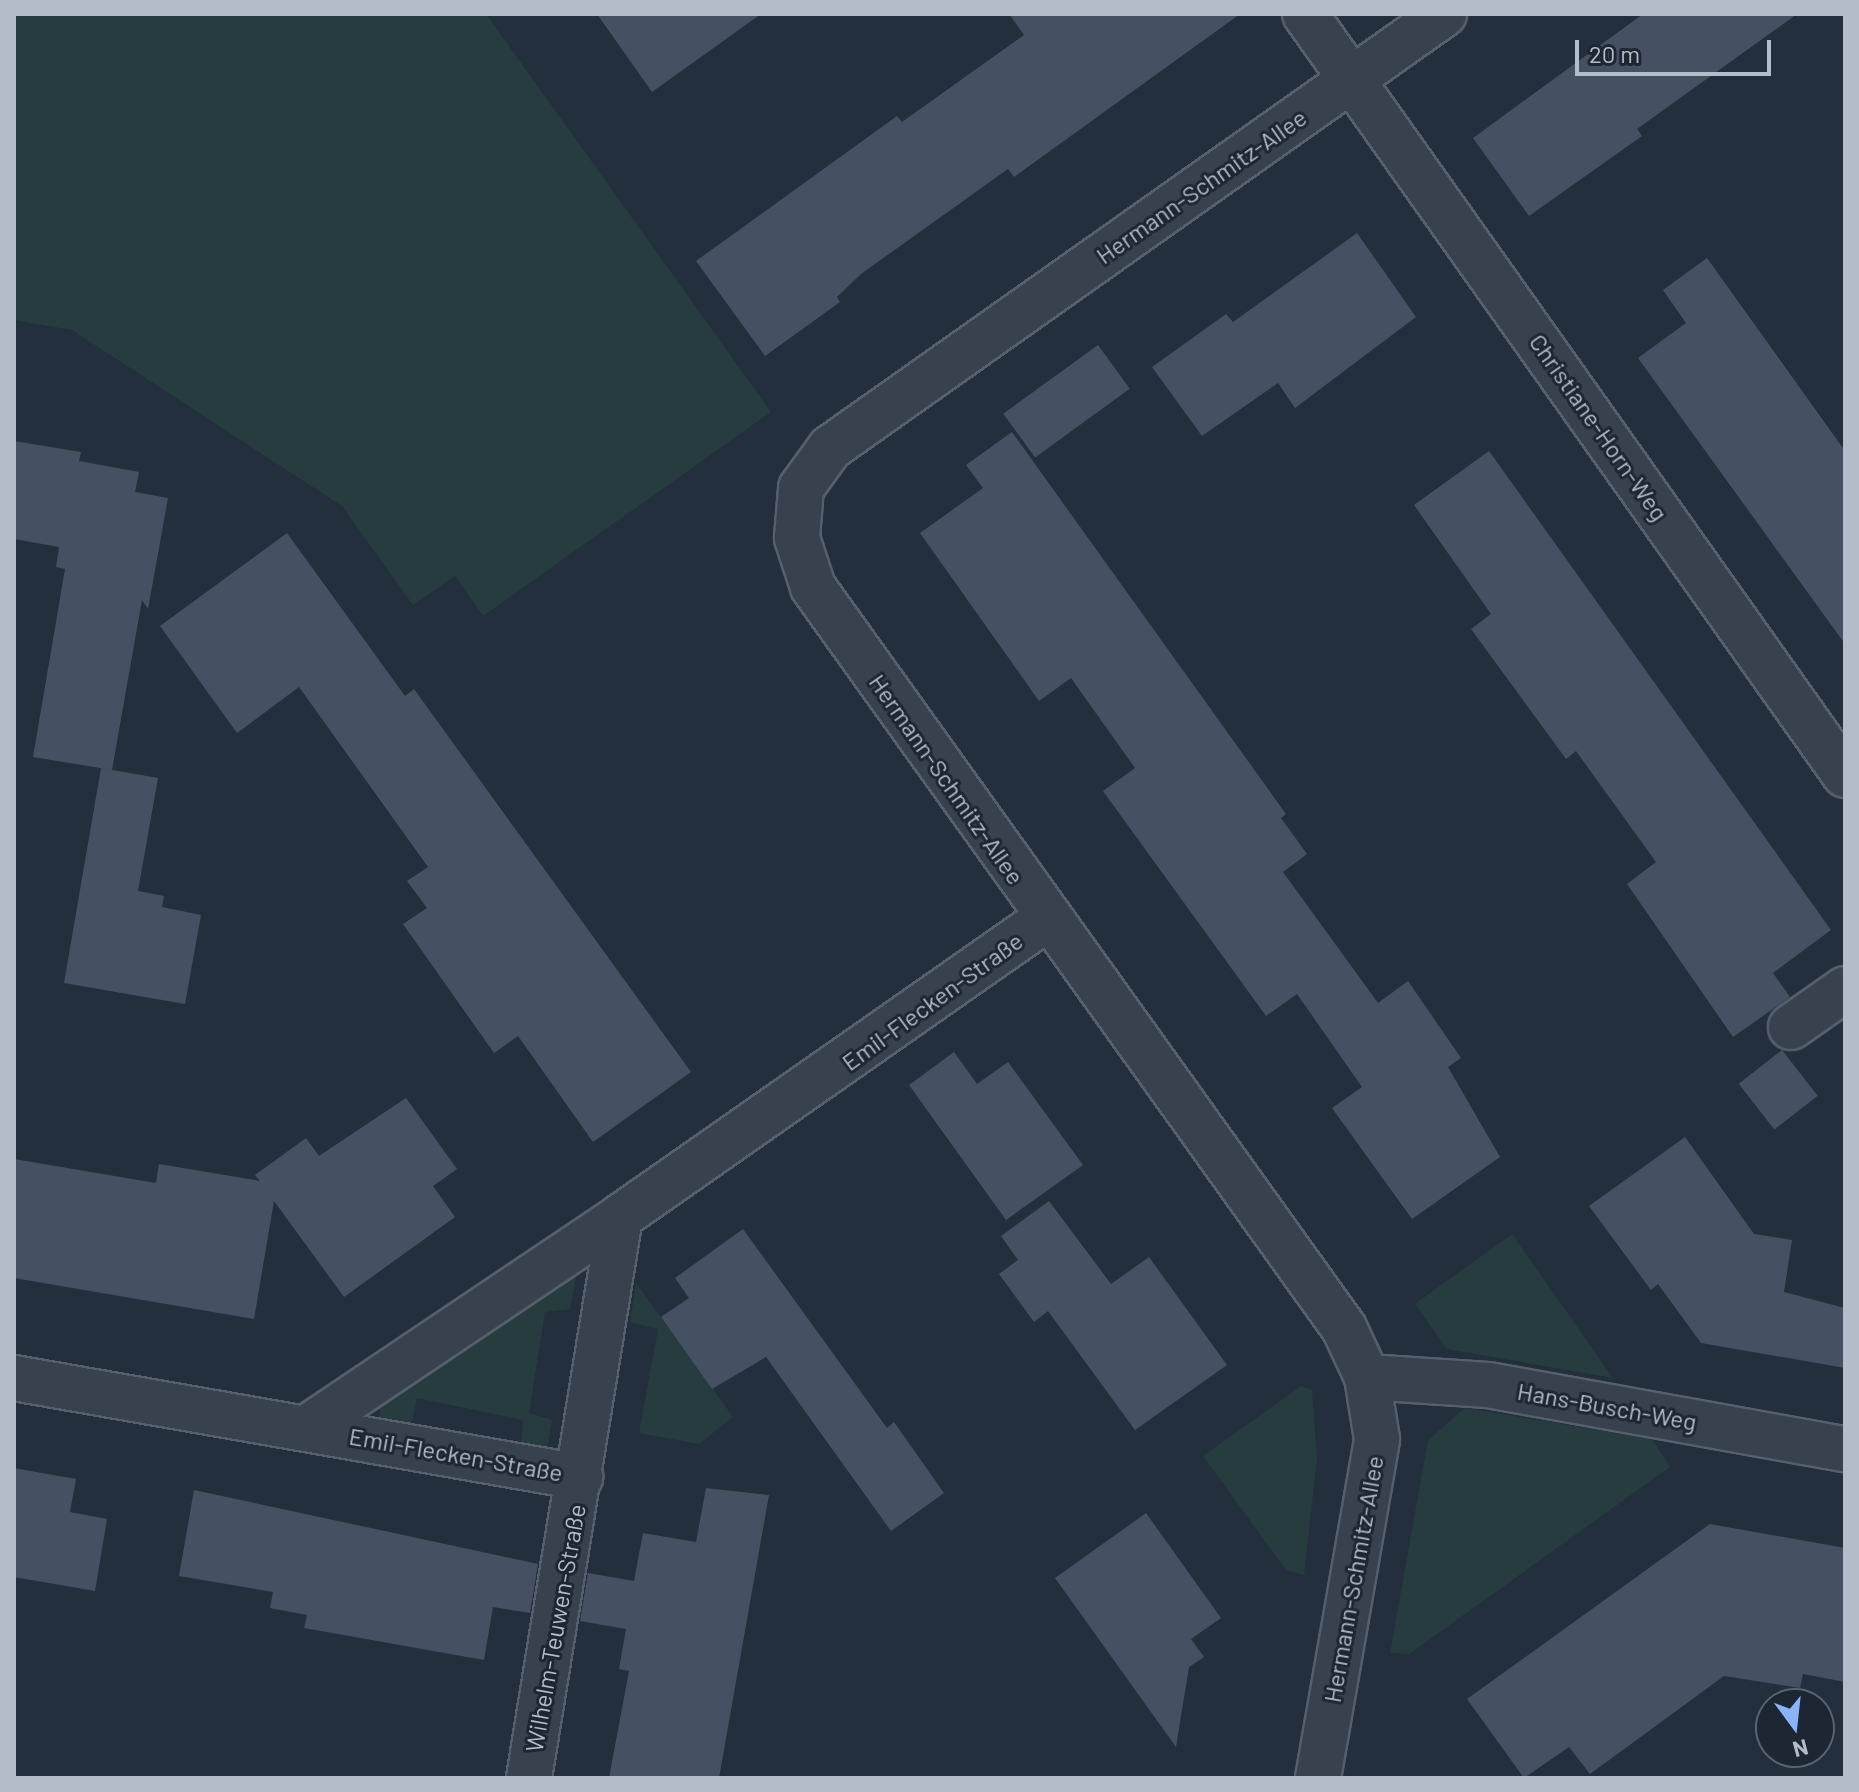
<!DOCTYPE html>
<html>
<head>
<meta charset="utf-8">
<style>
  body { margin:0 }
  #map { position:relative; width:1859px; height:1792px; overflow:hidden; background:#242f3e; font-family:Barlow,sans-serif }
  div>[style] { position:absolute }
  .green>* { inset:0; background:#263c3f }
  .building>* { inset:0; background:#455162; transform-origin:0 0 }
  .roads { filter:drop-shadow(2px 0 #565f6c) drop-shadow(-2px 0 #565f6c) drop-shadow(0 2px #565f6c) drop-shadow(0 -2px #565f6c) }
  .minor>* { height:44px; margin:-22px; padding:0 22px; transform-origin:22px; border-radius:22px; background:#38414e }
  span { translate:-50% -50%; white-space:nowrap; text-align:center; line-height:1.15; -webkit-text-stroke:6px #1d2633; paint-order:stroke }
  .street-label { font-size:24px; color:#b4bcc9 }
  .frame { position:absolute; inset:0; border:16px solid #b4bcc9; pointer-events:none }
  .north { position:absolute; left:1755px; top:1688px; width:80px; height:80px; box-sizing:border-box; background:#1d2633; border:2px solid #59626f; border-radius:50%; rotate:165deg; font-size:22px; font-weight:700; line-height:32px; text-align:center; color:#b4bcc9 }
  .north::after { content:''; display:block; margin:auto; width:28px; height:36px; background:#8ab4f8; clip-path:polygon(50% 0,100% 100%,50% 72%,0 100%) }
  .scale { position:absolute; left:1575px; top:40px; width:196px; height:36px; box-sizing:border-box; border:4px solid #b4bcc9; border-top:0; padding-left:10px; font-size:24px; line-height:28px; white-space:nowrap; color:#b4bcc9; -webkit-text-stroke:6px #1d2633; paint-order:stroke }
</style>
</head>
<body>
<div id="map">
  <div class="green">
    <div style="clip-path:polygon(14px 14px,486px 14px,771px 412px,483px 616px,455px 576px,413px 605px,342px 506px,72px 330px,14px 320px)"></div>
    <div style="clip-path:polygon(1512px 1234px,1613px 1378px,1447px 1349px,1415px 1304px)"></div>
    <div style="clip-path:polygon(560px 1275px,576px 1278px,570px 1309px,545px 1312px,529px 1413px,552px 1420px,547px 1451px,521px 1447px,523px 1420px,417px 1398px,411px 1426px,379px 1420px,382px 1400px)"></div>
    <div style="clip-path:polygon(636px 1283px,733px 1417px,699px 1444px,639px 1433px,658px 1329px,630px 1322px)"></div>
    <div style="clip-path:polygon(1301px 1386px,1312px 1390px,1317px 1459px,1304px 1575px,1286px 1570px,1203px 1456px)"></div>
    <div style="clip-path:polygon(1465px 1408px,1652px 1439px,1670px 1467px,1409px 1654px,1390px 1653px,1428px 1440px)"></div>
  </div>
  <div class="building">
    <div style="clip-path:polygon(597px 14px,761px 14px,652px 92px)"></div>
    <div style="clip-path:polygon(1009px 14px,1240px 14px,1014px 177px,1008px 169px,861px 274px,837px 297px,840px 302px,765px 356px,696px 261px,897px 116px,902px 122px,1024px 35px)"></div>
    <div style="clip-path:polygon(1643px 14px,1797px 14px,1637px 129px,1642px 136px,1529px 216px,1473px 138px)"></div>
    <div style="clip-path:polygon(1357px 233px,1416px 317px,1295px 408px,1278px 383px,1202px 436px,1152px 367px,1226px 314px,1233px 322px)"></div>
    <div style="clip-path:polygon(1707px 258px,1845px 451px,1845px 644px,1638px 358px,1686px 323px,1663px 290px)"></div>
    <div style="left:1098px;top:345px;width:54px;height:117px;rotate:54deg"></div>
    <div style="clip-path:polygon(1012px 432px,1286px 814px,1281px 818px,1307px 854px,1283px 872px,1378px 1003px,1408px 981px,1461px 1058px,1448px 1067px,1500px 1157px,1412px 1219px,1332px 1108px,1362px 1087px,1297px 994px,1266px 1016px,1103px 791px,1135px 768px,1071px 678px,1039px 701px,920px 533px,983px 488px,966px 465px)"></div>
    <div style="clip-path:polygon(14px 441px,81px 452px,79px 461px,139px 472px,135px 492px,168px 498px,148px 609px,142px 600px,112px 770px,33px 757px,65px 569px,56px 567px,59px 547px,14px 539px)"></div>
    <div style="clip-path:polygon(1489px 451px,1831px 930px,1773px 973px,1790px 997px,1733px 1037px,1627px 884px,1656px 862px,1576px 751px,1566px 759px,1471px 629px,1491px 614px,1414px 505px)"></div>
    <div style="clip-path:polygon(287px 533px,405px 696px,414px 689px,691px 1072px,593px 1142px,518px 1036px,494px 1053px,403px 924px,427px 908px,407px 881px,428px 867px,299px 687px,237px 733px,160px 626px)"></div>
    <div style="clip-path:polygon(101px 768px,158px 778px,138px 891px,164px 896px,162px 907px,201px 915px,185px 1004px,64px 983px)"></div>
    <div style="left:1782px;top:1050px;width:58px;height:55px;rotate:52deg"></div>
    <div style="clip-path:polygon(954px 1052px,977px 1084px,1008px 1062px,1083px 1165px,1006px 1220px,909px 1085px)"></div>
    <div style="clip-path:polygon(406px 1098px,457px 1169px,433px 1186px,455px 1217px,344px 1297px,274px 1201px,254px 1319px,14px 1278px,14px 1159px,156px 1183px,159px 1164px,260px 1181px,255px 1175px,306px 1138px,319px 1156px)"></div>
    <div style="clip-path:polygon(1685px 1137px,1754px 1234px,1792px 1240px,1784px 1292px,1845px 1308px,1845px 1368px,1701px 1343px,1658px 1284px,1651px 1290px,1589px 1206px)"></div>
    <div style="clip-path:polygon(1049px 1201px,1111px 1284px,1149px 1257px,1227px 1365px,1135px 1430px,1048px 1311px,1034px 1322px,999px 1274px,1018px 1260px,1001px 1236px)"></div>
    <div style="clip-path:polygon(743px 1229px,887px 1428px,894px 1422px,944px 1493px,891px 1531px,766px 1357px,712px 1389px,661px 1317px,689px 1298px,675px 1278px)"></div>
    <div style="clip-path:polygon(14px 1468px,76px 1479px,70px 1512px,107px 1519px,95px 1591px,14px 1577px)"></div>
    <div style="clip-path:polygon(706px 1488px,769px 1495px,719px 1778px,609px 1778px,629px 1671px,619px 1669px,626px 1629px,580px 1621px,588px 1573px,634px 1581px,643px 1533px,696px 1542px)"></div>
    <div style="clip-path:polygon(194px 1490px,538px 1564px,530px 1613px,493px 1607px,484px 1660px,304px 1628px,307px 1615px,270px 1608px,273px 1592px,179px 1576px)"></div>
    <div style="clip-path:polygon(1146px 1513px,1221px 1618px,1191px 1639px,1204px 1657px,1189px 1667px,1176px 1747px,1055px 1578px)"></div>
    <div style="clip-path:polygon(1710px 1524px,1845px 1548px,1845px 1682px,1803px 1674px,1800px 1688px,1724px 1676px,1590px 1774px,1569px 1747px,1524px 1778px,1467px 1699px)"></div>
  </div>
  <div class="roads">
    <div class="minor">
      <div style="left:1305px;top:14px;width:933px;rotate:54.64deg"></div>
      <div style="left:1791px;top:1027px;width:66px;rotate:-35.1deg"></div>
      <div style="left:1367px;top:1377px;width:121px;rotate:3.8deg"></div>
      <div style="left:1488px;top:1385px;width:363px;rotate:10.2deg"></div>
      <div style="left:14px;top:1378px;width:575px;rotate:9.92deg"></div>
      <div style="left:308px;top:1427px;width:376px;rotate:-33.9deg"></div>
      <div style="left:529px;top:1778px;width:568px;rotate:-80.79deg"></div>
      <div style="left:620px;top:1217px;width:520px;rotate:-34.97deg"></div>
      <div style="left:1318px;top:1778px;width:344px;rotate:-80.1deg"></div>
      <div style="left:1377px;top:1439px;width:63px;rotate:-99.2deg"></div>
      <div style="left:1367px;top:1377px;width:54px;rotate:-115.1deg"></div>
      <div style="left:1344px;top:1328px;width:912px;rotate:-125.63deg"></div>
      <div style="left:813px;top:587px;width:52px;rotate:-108.1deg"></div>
      <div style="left:797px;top:538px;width:50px;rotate:-85.4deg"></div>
      <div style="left:801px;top:488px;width:49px;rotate:-54.1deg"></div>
      <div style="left:830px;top:448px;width:752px;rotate:-35.25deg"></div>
    </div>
  </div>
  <div class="street-label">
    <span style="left:1201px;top:186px;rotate:-35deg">Hermann-Schmitz-Allee</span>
    <span style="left:1599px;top:427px;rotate:55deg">Christiane-Horn-Weg</span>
    <span style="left:947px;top:779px;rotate:55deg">Hermann-Schmitz-Allee</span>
    <span style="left:932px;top:1001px;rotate:-36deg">Emil-Flecken-Straße</span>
    <span style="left:1607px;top:1406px;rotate:10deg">Hans-Busch-Weg</span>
    <span style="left:456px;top:1454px;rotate:10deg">Emil-Flecken-Straße</span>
    <span style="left:1353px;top:1579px;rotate:-80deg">Hermann-Schmitz-Allee</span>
    <span style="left:555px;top:1628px;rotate:-80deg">Wilhelm-Teuwen-Straße</span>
  </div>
  <div class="frame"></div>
  <div class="north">N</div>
  <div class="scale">20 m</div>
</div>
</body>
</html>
